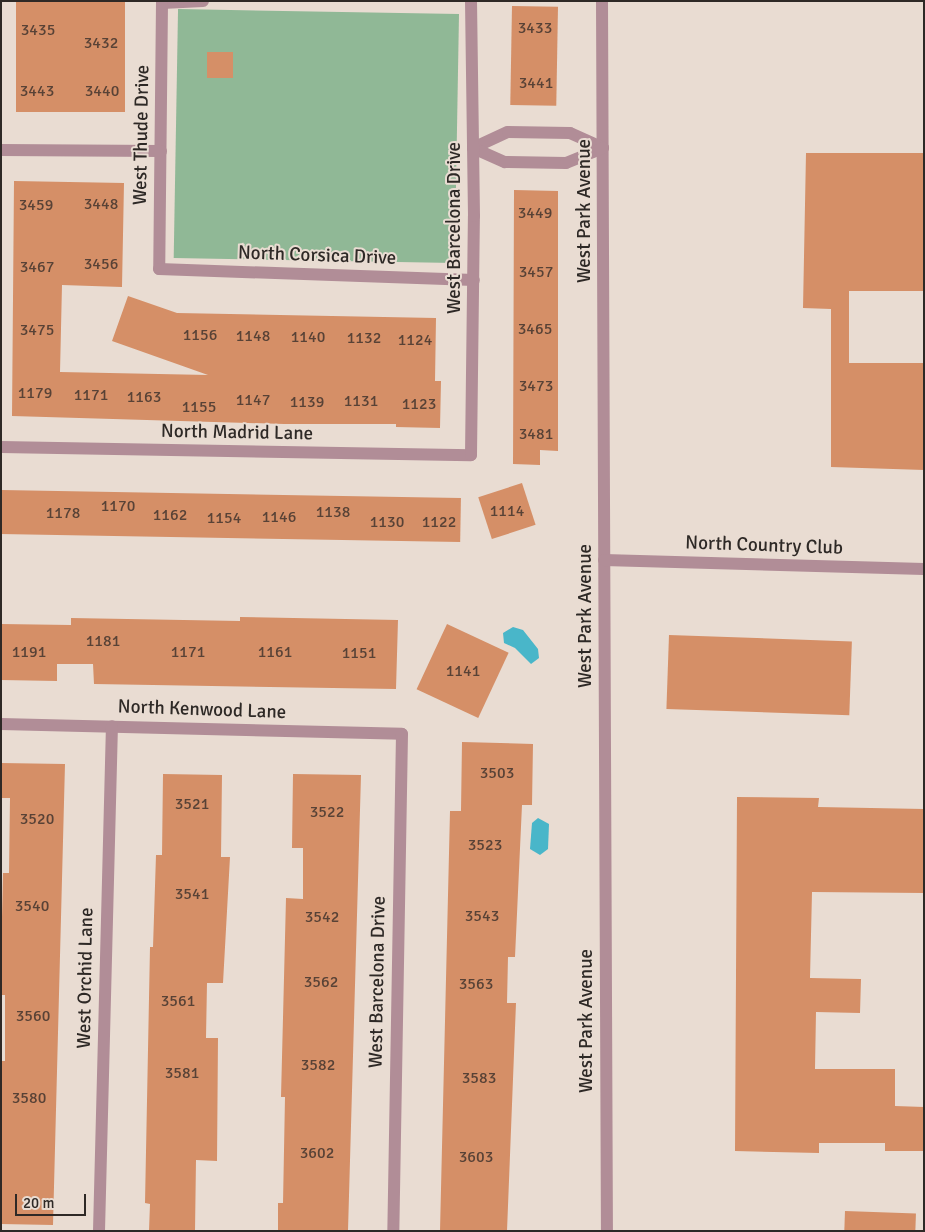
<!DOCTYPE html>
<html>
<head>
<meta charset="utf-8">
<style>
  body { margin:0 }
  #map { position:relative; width:925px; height:1232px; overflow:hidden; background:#e9dcd2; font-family:Signika,sans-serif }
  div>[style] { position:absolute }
  .green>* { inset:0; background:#90b896; transform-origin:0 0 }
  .water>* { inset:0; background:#49b6c9 }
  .building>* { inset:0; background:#d58f67; transform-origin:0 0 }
  .minor>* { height:12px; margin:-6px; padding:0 6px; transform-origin:6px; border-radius:6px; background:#b18d97 }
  span { translate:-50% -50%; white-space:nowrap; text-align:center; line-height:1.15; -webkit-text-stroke:4px #e9dcd2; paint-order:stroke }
  .number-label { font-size:16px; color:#584236 }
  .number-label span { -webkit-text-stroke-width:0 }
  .street-label { font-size:19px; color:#2e2926 }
  .frame { position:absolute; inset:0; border:2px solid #2e2926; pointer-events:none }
  .scale { position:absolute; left:15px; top:1194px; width:71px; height:22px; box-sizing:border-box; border:2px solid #2e2926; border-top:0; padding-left:6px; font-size:15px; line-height:18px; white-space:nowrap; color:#2e2926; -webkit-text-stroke:4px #e9dcd2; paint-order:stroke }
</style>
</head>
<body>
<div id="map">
  <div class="green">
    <div style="left:459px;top:14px;width:249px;height:281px;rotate:91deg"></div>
  </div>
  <div class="water">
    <div style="clip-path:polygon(513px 627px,523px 630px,538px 649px,539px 658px,531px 664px,515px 648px,504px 643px,503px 633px)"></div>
    <div style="clip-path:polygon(538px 818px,549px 824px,548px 849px,540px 855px,530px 849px,532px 823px)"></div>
  </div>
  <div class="building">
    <div style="left:16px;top:1px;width:109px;height:111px"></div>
    <div style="left:512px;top:6px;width:46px;height:99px;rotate:1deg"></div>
    <div style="left:207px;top:52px;width:26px;height:26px"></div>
    <div style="clip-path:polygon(806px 153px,924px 153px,924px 291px,849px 291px,849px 363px,924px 363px,924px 470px,831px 467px,831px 309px,803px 308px)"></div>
    <div style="clip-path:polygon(14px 181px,124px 183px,122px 287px,62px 285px,60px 372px,208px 375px,112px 341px,128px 296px,177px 313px,436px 318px,435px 381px,441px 381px,440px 428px,396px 427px,396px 424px,284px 424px,12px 416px)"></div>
    <div style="clip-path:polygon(514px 190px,558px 191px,558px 451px,540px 450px,540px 465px,513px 464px)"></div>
    <div style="left:522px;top:483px;width:44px;height:46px;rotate:72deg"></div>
    <div style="left:1px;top:490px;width:460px;height:44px;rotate:1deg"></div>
    <div style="clip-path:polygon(240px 617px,398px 620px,396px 689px,94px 684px,93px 664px,57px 664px,57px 681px,1px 680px,1px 624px,71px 625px,71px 618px,240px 621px)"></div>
    <div style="left:447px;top:624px;width:68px;height:72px;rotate:25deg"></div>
    <div style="left:669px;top:635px;width:183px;height:74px;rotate:2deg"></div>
    <div style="clip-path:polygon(462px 742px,533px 744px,532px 805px,522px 805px,515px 957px,508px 957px,507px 1003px,516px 1003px,507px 1231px,440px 1231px,450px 811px,461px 811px)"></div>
    <div style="clip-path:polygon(1px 763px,65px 764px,53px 1225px,1px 1224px,1px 1061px,5px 1061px,5px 995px,1px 995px,1px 961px,3px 873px,9px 873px,10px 798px,1px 798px)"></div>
    <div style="clip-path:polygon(163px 774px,222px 775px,221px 857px,230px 857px,223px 983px,207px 983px,206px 1038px,218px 1038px,217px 1161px,196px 1160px,195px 1231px,149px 1231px,150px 1204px,145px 1203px,150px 947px,153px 947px,156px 855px,162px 855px)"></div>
    <div style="clip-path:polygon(293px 774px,361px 775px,348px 1231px,278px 1231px,278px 1203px,283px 1203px,285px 1097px,281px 1097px,286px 898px,303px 899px,303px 848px,292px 848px)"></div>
    <div style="clip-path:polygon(737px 797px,819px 798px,818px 807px,924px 809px,924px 893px,812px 892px,810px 978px,861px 979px,860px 1013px,816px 1012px,815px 1069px,895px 1069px,895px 1106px,924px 1107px,924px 1151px,885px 1151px,885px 1143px,819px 1143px,819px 1153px,735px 1151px)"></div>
    <div style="left:845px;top:1211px;width:71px;height:19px;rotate:2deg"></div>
  </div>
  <div class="minor">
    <div style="left:203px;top:1px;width:41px;rotate:177.2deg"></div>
    <div style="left:162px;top:3px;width:266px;rotate:90.6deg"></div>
    <div style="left:159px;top:269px;width:315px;rotate:2deg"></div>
    <div style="left:602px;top:1px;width:1230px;rotate:89.77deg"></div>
    <div style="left:473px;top:148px;width:38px;rotate:-25deg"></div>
    <div style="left:508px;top:132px;width:62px;rotate:0.9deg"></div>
    <div style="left:570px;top:133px;width:36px;rotate:24deg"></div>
    <div style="left:473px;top:148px;width:35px;rotate:24deg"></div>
    <div style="left:505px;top:162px;width:61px;rotate:0.9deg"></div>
    <div style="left:566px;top:163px;width:40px;rotate:-22deg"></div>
    <div style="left:1px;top:150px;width:160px;rotate:0.4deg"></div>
    <div style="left:1px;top:447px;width:470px;rotate:1deg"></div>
    <div style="left:471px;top:455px;width:239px;rotate:-89.3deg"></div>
    <div style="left:474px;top:216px;width:215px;rotate:-90.8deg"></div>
    <div style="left:604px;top:560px;width:320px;rotate:1.6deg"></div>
    <div style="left:1px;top:724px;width:401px;rotate:1.4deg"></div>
    <div style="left:402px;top:734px;width:497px;rotate:91deg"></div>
    <div style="left:99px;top:1231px;width:505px;rotate:-88.53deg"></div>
  </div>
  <div class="number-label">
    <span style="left:535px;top:28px">3433</span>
    <span style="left:38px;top:30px">3435</span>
    <span style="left:101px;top:43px">3432</span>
    <span style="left:536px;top:83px">3441</span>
    <span style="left:37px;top:91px">3443</span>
    <span style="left:102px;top:91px">3440</span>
    <span style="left:101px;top:204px">3448</span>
    <span style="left:36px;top:205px">3459</span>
    <span style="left:535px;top:213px">3449</span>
    <span style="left:101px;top:264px">3456</span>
    <span style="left:37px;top:267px">3467</span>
    <span style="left:536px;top:272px">3457</span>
    <span style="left:535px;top:329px">3465</span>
    <span style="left:37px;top:330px">3475</span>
    <span style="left:200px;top:335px">1156</span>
    <span style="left:253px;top:336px">1148</span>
    <span style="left:308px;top:337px">1140</span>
    <span style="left:364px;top:338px">1132</span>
    <span style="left:415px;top:340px">1124</span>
    <span style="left:536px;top:386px">3473</span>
    <span style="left:35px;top:393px">1179</span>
    <span style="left:91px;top:395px">1171</span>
    <span style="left:144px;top:397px">1163</span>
    <span style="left:253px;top:400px">1147</span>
    <span style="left:361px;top:401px">1131</span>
    <span style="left:307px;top:402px">1139</span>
    <span style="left:419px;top:404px">1123</span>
    <span style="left:199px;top:407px">1155</span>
    <span style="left:536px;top:434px">3481</span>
    <span style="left:118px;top:506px">1170</span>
    <span style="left:507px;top:511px">1114</span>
    <span style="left:333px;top:512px">1138</span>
    <span style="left:63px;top:513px">1178</span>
    <span style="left:170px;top:515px">1162</span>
    <span style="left:279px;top:517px">1146</span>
    <span style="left:224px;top:518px">1154</span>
    <span style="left:387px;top:522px">1130</span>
    <span style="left:439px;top:522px">1122</span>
    <span style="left:103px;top:641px">1181</span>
    <span style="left:29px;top:652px">1191</span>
    <span style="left:188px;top:652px">1171</span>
    <span style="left:275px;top:652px">1161</span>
    <span style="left:359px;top:653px">1151</span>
    <span style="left:463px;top:671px">1141</span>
    <span style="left:497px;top:773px">3503</span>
    <span style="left:192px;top:804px">3521</span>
    <span style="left:327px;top:812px">3522</span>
    <span style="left:37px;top:819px">3520</span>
    <span style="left:485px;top:845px">3523</span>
    <span style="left:192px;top:894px">3541</span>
    <span style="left:32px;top:906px">3540</span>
    <span style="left:482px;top:916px">3543</span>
    <span style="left:322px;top:917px">3542</span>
    <span style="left:321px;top:982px">3562</span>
    <span style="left:476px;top:984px">3563</span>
    <span style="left:178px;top:1001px">3561</span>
    <span style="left:33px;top:1016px">3560</span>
    <span style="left:318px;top:1065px">3582</span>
    <span style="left:182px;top:1073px">3581</span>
    <span style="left:479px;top:1078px">3583</span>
    <span style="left:29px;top:1098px">3580</span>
    <span style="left:317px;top:1153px">3602</span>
    <span style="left:476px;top:1157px">3603</span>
  </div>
  <div class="street-label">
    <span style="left:142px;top:135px;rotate:-89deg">West Thude Drive</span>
    <span style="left:585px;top:211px;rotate:-90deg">West Park Avenue</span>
    <span style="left:455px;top:228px;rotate:-90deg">West Barcelona Drive</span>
    <span style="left:317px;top:256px;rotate:2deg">North Corsica Drive</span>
    <span style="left:237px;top:433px;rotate:1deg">North Madrid Lane</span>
    <span style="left:764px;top:546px;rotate:2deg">North Country Club</span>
    <span style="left:586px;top:616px;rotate:-90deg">West Park Avenue</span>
    <span style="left:202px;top:710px;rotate:2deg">North Kenwood Lane</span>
    <span style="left:86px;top:978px;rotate:-89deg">West Orchid Lane</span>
    <span style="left:378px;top:982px;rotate:-89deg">West Barcelona Drive</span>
    <span style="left:587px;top:1021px;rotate:-90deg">West Park Avenue</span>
  </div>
  <div class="frame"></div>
  <div class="scale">20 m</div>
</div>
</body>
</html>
